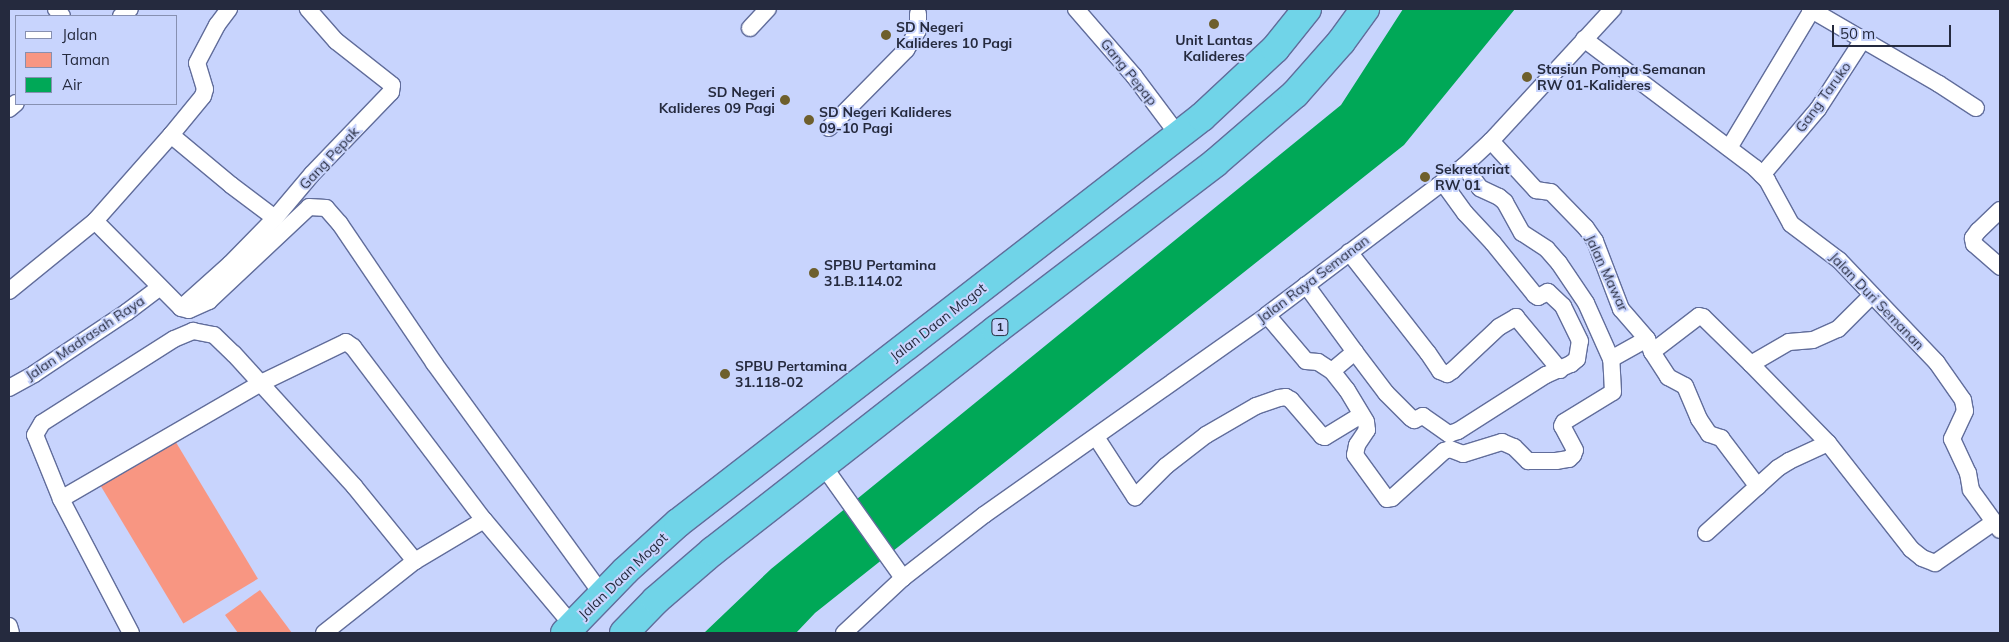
<!DOCTYPE html>
<html>
<head>
<meta charset="utf-8">
<style>
  body { margin:0 }
  #map { position:relative; width:2009px; height:642px; overflow:hidden; background:#c8d4fd; font-family:Mulish,sans-serif }
  div>[style] { position:absolute }
  .green>* { inset:0; background:#f89682; transform-origin:0 0 }
  .water>* { inset:0; background:#00a857 }
  .roads { filter:drop-shadow(1px 0 #616d9b) drop-shadow(-1px 0 #616d9b) drop-shadow(0 1px #616d9b) drop-shadow(0 -1px #616d9b) }
  .minor>* { height:16px; margin:-8px; padding:0 8px; transform-origin:8px; border-radius:8px; background:#fff }
  .trunk>* { height:28px; margin:-14px; padding:0 14px; transform-origin:14px; border-radius:14px; background:#70d4e8 }
  .dots>* { width:14px; height:14px; translate:-50% -50%; box-sizing:border-box; border:2px solid #c8d4fd; border-radius:50% }
  span { translate:-50% -50%; white-space:nowrap; text-align:center; line-height:1.15; -webkit-text-stroke:4px #c8d4fd; paint-order:stroke }
  .shield-label span { padding:1px 4px; background:#c8d4fd; border:1px solid; border-radius:4px; -webkit-text-stroke-width:0 }
  .shield-label { font-size:12px; color:#252a3e; font-weight:700 }
  .poi-label { font-size:14px; color:#252a3e; font-weight:700 }
  .left { translate:0 -50%; text-align:left }
  .right { translate:-100% -50%; text-align:right }
  .street-label { font-size:14px; color:#252a3e }
  .frame { position:absolute; inset:0; border:10px solid #252a3e; pointer-events:none }
  .legend { position:absolute; left:15px; top:15px; width:162px; height:90px; box-sizing:border-box; background:#c8d4fd; border:1px solid #8790b1; margin:0; padding:6px 9px; list-style:none; font-size:15px; color:#252a3e }
  .legend li { display:flex; align-items:center; gap:10px; height:25px }
  .legend b { width:25px; border:1px solid #8790b1 }
  .scale { position:absolute; left:1832px; top:25px; width:119px; height:22px; box-sizing:border-box; border:2px solid #252a3e; border-top:0; padding-left:6px; font-size:15px; line-height:18px; white-space:nowrap; color:#252a3e; -webkit-text-stroke:4px #c8d4fd; paint-order:stroke }
</style>
</head>
<body>
<div id="map">
  <div class="green">
    <div style="left:174px;top:439px;width:163px;height:87px;rotate:59deg"></div>
    <div style="clip-path:polygon(260px 590px,292px 633px,238px 633px,225px 615px)"></div>
  </div>
  <div class="water">
    <div style="clip-path:polygon(1403px 9px,1515px 9px,1404px 145px,815px 613px,796px 633px,704px 633px,771px 569px,1341px 105px)"></div>
  </div>
  <div class="roads">
    <div class="minor">
      <div style="left:56px;top:9px;width:9px;rotate:49deg"></div>
      <div style="left:1076px;top:9px;width:89px;rotate:49.1deg"></div>
      <div style="left:1134px;top:76px;width:75px;rotate:53.1deg"></div>
      <div style="left:1810px;top:9px;width:149px;rotate:30.2deg"></div>
      <div style="left:1939px;top:84px;width:44px;rotate:33deg"></div>
      <div style="left:121px;top:16px;width:11px;rotate:-38deg"></div>
      <div style="left:750px;top:28px;width:26px;rotate:-47deg"></div>
      <div style="left:1584px;top:39px;width:214px;rotate:37deg"></div>
      <div style="left:1755px;top:168px;width:17px;rotate:45deg"></div>
      <div style="left:1767px;top:180px;width:50px;rotate:61.4deg"></div>
      <div style="left:1791px;top:224px;width:60px;rotate:36.9deg"></div>
      <div style="left:1839px;top:260px;width:142px;rotate:46.4deg"></div>
      <div style="left:1937px;top:363px;width:45px;rotate:54.9deg"></div>
      <div style="left:1963px;top:400px;width:11px;rotate:80deg"></div>
      <div style="left:1965px;top:411px;width:31px;rotate:115deg"></div>
      <div style="left:1952px;top:439px;width:38px;rotate:65deg"></div>
      <div style="left:1968px;top:473px;width:17px;rotate:80deg"></div>
      <div style="left:1971px;top:490px;width:49px;rotate:54.1deg"></div>
      <div style="left:9px;top:109px;width:9px;rotate:-41deg"></div>
      <div style="left:829px;top:128px;width:110px;rotate:-45.4deg"></div>
      <div style="left:906px;top:50px;width:23px;rotate:-59deg"></div>
      <div style="left:918px;top:30px;width:16px;rotate:-90deg"></div>
      <div style="left:171px;top:135px;width:50px;rotate:-50.6deg"></div>
      <div style="left:203px;top:96px;width:7px;rotate:-74deg"></div>
      <div style="left:205px;top:89px;width:27px;rotate:-107deg"></div>
      <div style="left:197px;top:63px;width:43px;rotate:-62.2deg"></div>
      <div style="left:217px;top:25px;width:20px;rotate:-53deg"></div>
      <div style="left:1491px;top:141px;width:67px;rotate:47.4deg"></div>
      <div style="left:1536px;top:190px;width:15px;rotate:8deg"></div>
      <div style="left:1551px;top:192px;width:50px;rotate:45.8deg"></div>
      <div style="left:1586px;top:228px;width:16px;rotate:55deg"></div>
      <div style="left:1595px;top:241px;width:73px;rotate:69.1deg"></div>
      <div style="left:1621px;top:309px;width:40px;rotate:49deg"></div>
      <div style="left:1647px;top:339px;width:14px;rotate:69deg"></div>
      <div style="left:1652px;top:352px;width:30px;rotate:57deg"></div>
      <div style="left:1668px;top:377px;width:19px;rotate:28deg"></div>
      <div style="left:1685px;top:386px;width:36px;rotate:67deg"></div>
      <div style="left:1699px;top:419px;width:18px;rotate:56deg"></div>
      <div style="left:1709px;top:434px;width:13px;rotate:18deg"></div>
      <div style="left:1721px;top:438px;width:61px;rotate:52.9deg"></div>
      <div style="left:1729px;top:148px;width:161px;rotate:-59deg"></div>
      <div style="left:1762px;top:175px;width:87px;rotate:-49.7deg"></div>
      <div style="left:1818px;top:109px;width:81px;rotate:-57.1deg"></div>
      <div style="left:2000px;top:210px;width:30px;rotate:136deg"></div>
      <div style="left:1978px;top:231px;width:9px;rotate:126deg"></div>
      <div style="left:1973px;top:238px;width:6px;rotate:81deg"></div>
      <div style="left:1974px;top:244px;width:35px;rotate:41deg"></div>
      <div style="left:95px;top:221px;width:115px;rotate:-48.5deg"></div>
      <div style="left:171px;top:135px;width:78px;rotate:39.8deg"></div>
      <div style="left:231px;top:185px;width:55px;rotate:36.9deg"></div>
      <div style="left:1349px;top:252px;width:128px;rotate:52deg"></div>
      <div style="left:1428px;top:353px;width:22px;rotate:56deg"></div>
      <div style="left:1440px;top:371px;width:8px;rotate:23deg"></div>
      <div style="left:1447px;top:374px;width:6px;rotate:-31deg"></div>
      <div style="left:1452px;top:371px;width:64px;rotate:-43.1deg"></div>
      <div style="left:1499px;top:327px;width:20px;rotate:-30deg"></div>
      <div style="left:1516px;top:317px;width:69px;rotate:50.3deg"></div>
      <div style="left:1306px;top:285px;width:83px;rotate:53.8deg"></div>
      <div style="left:9px;top:291px;width:111px;rotate:-39.1deg"></div>
      <div style="left:95px;top:221px;width:122px;rotate:45.3deg"></div>
      <div style="left:181px;top:308px;width:8px;rotate:14deg"></div>
      <div style="left:189px;top:310px;width:22px;rotate:-24deg"></div>
      <div style="left:209px;top:301px;width:137px;rotate:-43.2deg"></div>
      <div style="left:309px;top:207px;width:17px;rotate:3deg"></div>
      <div style="left:326px;top:208px;width:21px;rotate:49deg"></div>
      <div style="left:340px;top:224px;width:168px;rotate:55.9deg"></div>
      <div style="left:434px;top:363px;width:286px;rotate:54deg"></div>
      <div style="left:181px;top:308px;width:66px;rotate:-41.9deg"></div>
      <div style="left:230px;top:264px;width:64px;rotate:-45.6deg"></div>
      <div style="left:275px;top:218px;width:57px;rotate:-49.9deg"></div>
      <div style="left:312px;top:174px;width:114px;rotate:-46.1deg"></div>
      <div style="left:391px;top:92px;width:7px;rotate:-82deg"></div>
      <div style="left:392px;top:85px;width:71px;rotate:-141.8deg"></div>
      <div style="left:336px;top:41px;width:43px;rotate:-131.2deg"></div>
      <div style="left:1267px;top:315px;width:60px;rotate:49.7deg"></div>
      <div style="left:1306px;top:361px;width:12px;rotate:5deg"></div>
      <div style="left:1318px;top:362px;width:17px;rotate:33deg"></div>
      <div style="left:1332px;top:371px;width:30px;rotate:-40deg"></div>
      <div style="left:1355px;top:352px;width:51px;rotate:52.9deg"></div>
      <div style="left:1386px;top:393px;width:35px;rotate:45deg"></div>
      <div style="left:1411px;top:418px;width:4px;rotate:34deg"></div>
      <div style="left:1414px;top:420px;width:10px;rotate:-24deg"></div>
      <div style="left:1423px;top:416px;width:32px;rotate:35deg"></div>
      <div style="left:1449px;top:434px;width:9px;rotate:-18deg"></div>
      <div style="left:1458px;top:431px;width:104px;rotate:-32.5deg"></div>
      <div style="left:1546px;top:375px;width:27px;rotate:-24deg"></div>
      <div style="left:1571px;top:364px;width:8px;rotate:-40deg"></div>
      <div style="left:1577px;top:359px;width:18px;rotate:-81deg"></div>
      <div style="left:1580px;top:341px;width:39px;rotate:-116deg"></div>
      <div style="left:1563px;top:306px;width:21px;rotate:-137deg"></div>
      <div style="left:1548px;top:292px;width:11px;rotate:153deg"></div>
      <div style="left:1538px;top:297px;width:4px;rotate:-146deg"></div>
      <div style="left:1535px;top:295px;width:67px;rotate:-128.9deg"></div>
      <div style="left:1493px;top:243px;width:41px;rotate:-133deg"></div>
      <div style="left:1465px;top:213px;width:37px;rotate:-126deg"></div>
      <div style="left:1652px;top:352px;width:59px;rotate:-37.5deg"></div>
      <div style="left:1699px;top:316px;width:4px;rotate:14deg"></div>
      <div style="left:1703px;top:317px;width:67px;rotate:44.4deg"></div>
      <div style="left:1751px;top:364px;width:44px;rotate:-30.1deg"></div>
      <div style="left:1789px;top:342px;width:24px;rotate:-5deg"></div>
      <div style="left:1813px;top:340px;width:27px;rotate:-24deg"></div>
      <div style="left:1838px;top:329px;width:48px;rotate:-45deg"></div>
      <div style="left:1611px;top:359px;width:41px;rotate:-29.1deg"></div>
      <div style="left:1751px;top:364px;width:110px;rotate:45.7deg"></div>
      <div style="left:1828px;top:443px;width:135px;rotate:51.9deg"></div>
      <div style="left:1911px;top:549px;width:14px;rotate:39deg"></div>
      <div style="left:1922px;top:558px;width:14px;rotate:21deg"></div>
      <div style="left:1935px;top:563px;width:72px;rotate:-34.8deg"></div>
      <div style="left:1332px;top:371px;width:24px;rotate:52deg"></div>
      <div style="left:1347px;top:390px;width:37px;rotate:59deg"></div>
      <div style="left:1366px;top:422px;width:8px;rotate:83deg"></div>
      <div style="left:1367px;top:430px;width:18px;rotate:124deg"></div>
      <div style="left:1357px;top:445px;width:10px;rotate:101deg"></div>
      <div style="left:1355px;top:455px;width:54px;rotate:54deg"></div>
      <div style="left:1387px;top:499px;width:5px;rotate:-11deg"></div>
      <div style="left:1392px;top:498px;width:70px;rotate:-42.1deg"></div>
      <div style="left:1444px;top:451px;width:6px;rotate:-18deg"></div>
      <div style="left:1450px;top:449px;width:14px;rotate:21deg"></div>
      <div style="left:1463px;top:454px;width:41px;rotate:-17.1deg"></div>
      <div style="left:1502px;top:442px;width:13px;rotate:23deg"></div>
      <div style="left:1514px;top:447px;width:20px;rotate:45deg"></div>
      <div style="left:1528px;top:461px;width:28px"></div>
      <div style="left:1556px;top:461px;width:13px;rotate:-9deg"></div>
      <div style="left:1569px;top:459px;width:6px;rotate:-45deg"></div>
      <div style="left:1573px;top:455px;width:5px;rotate:-68deg"></div>
      <div style="left:1575px;top:450px;width:27px;rotate:-118deg"></div>
      <div style="left:1562px;top:426px;width:4px;rotate:-63deg"></div>
      <div style="left:1564px;top:422px;width:57px;rotate:-31.5deg"></div>
      <div style="left:1613px;top:392px;width:33px;rotate:-93deg"></div>
      <div style="left:1611px;top:359px;width:61px;rotate:-114.1deg"></div>
      <div style="left:1586px;top:303px;width:48px;rotate:-124deg"></div>
      <div style="left:1559px;top:263px;width:18px;rotate:-131deg"></div>
      <div style="left:1547px;top:249px;width:30px;rotate:-147deg"></div>
      <div style="left:1522px;top:233px;width:35px;rotate:-119deg"></div>
      <div style="left:1505px;top:202px;width:8px;rotate:-140deg"></div>
      <div style="left:1499px;top:197px;width:21px;rotate:-155deg"></div>
      <div style="left:1480px;top:188px;width:27px;rotate:-126deg"></div>
      <div style="left:9px;top:388px;width:29px;rotate:-29deg"></div>
      <div style="left:34px;top:374px;width:112px;rotate:-33.7deg"></div>
      <div style="left:127px;top:312px;width:41px;rotate:-37.1deg"></div>
      <div style="left:1096px;top:437px;width:72px;rotate:57deg"></div>
      <div style="left:1135px;top:497px;width:44px;rotate:-45deg"></div>
      <div style="left:1166px;top:466px;width:51px;rotate:-37.8deg"></div>
      <div style="left:1206px;top:435px;width:58px;rotate:-30.1deg"></div>
      <div style="left:1256px;top:406px;width:24px;rotate:-19deg"></div>
      <div style="left:1279px;top:398px;width:7px;rotate:-8deg"></div>
      <div style="left:1286px;top:397px;width:6px;rotate:31deg"></div>
      <div style="left:1291px;top:400px;width:48px;rotate:49.3deg"></div>
      <div style="left:1322px;top:436px;width:3px;rotate:18deg"></div>
      <div style="left:1325px;top:437px;width:42px;rotate:-31.4deg"></div>
      <div style="left:822px;top:464px;width:140px;rotate:54.6deg"></div>
      <div style="left:61px;top:499px;width:231px;rotate:-30.1deg"></div>
      <div style="left:261px;top:383px;width:94px;rotate:-25.8deg"></div>
      <div style="left:346px;top:342px;width:9px;rotate:36deg"></div>
      <div style="left:353px;top:347px;width:217px;rotate:52.9deg"></div>
      <div style="left:1706px;top:533px;width:97px;rotate:-42.1deg"></div>
      <div style="left:1778px;top:468px;width:13px;rotate:-32deg"></div>
      <div style="left:1789px;top:461px;width:43px;rotate:-24.8deg"></div>
      <div style="left:9px;top:626px;width:7px;rotate:74deg"></div>
      <div style="left:131px;top:633px;width:151px;rotate:-117.6deg"></div>
      <div style="left:61px;top:499px;width:69px;rotate:-112.1deg"></div>
      <div style="left:35px;top:435px;width:14px;rotate:-60deg"></div>
      <div style="left:42px;top:423px;width:156px;rotate:-32.5deg"></div>
      <div style="left:174px;top:339px;width:21px;rotate:-23deg"></div>
      <div style="left:193px;top:331px;width:21px;rotate:11deg"></div>
      <div style="left:214px;top:335px;width:28px;rotate:44deg"></div>
      <div style="left:234px;top:354px;width:178px;rotate:47.7deg"></div>
      <div style="left:354px;top:486px;width:97px;rotate:50.9deg"></div>
      <div style="left:415px;top:561px;width:80px;rotate:-30.7deg"></div>
      <div style="left:484px;top:520px;width:137px;rotate:50deg"></div>
      <div style="left:324px;top:633px;width:116px;rotate:-38.4deg"></div>
      <div style="left:844px;top:633px;width:81px;rotate:-43deg"></div>
      <div style="left:903px;top:578px;width:103px;rotate:-37.9deg"></div>
      <div style="left:984px;top:515px;width:347px;rotate:-35.2deg"></div>
      <div style="left:1267px;top:315px;width:247px;rotate:-37.1deg"></div>
      <div style="left:1464px;top:166px;width:37px;rotate:-43deg"></div>
      <div style="left:1491px;top:141px;width:180px;rotate:-47.3deg"></div>
    </div>
    <div class="trunk">
      <div style="left:565px;top:633px;width:86px;rotate:-45.9deg"></div>
      <div style="left:625px;top:571px;width:72px;rotate:-42.2deg"></div>
      <div style="left:678px;top:523px;width:663px;rotate:-37.77deg"></div>
      <div style="left:1202px;top:117px;width:100px;rotate:-43deg"></div>
      <div style="left:1275px;top:49px;width:51px;rotate:-51.3deg"></div>
      <div style="left:624px;top:633px;width:46px;rotate:-45.9deg"></div>
      <div style="left:656px;top:600px;width:75px;rotate:-40.7deg"></div>
      <div style="left:713px;top:551px;width:359px;rotate:-38deg"></div>
      <div style="left:996px;top:330px;width:275px;rotate:-37.3deg"></div>
      <div style="left:1215px;top:163px;width:106px;rotate:-40.8deg"></div>
      <div style="left:1295px;top:94px;width:69px;rotate:-48.5deg"></div>
      <div style="left:1341px;top:42px;width:41px;rotate:-54deg"></div>
    </div>
  </div>
  <div class="dots">
    <div style="left:1214px;top:24px;background:#6e5f2c"></div>
    <div style="left:886px;top:35px;background:#6e5f2c"></div>
    <div style="left:1527px;top:77px;background:#6e5f2c"></div>
    <div style="left:785px;top:100px;background:#6e5f2c"></div>
    <div style="left:809px;top:120px;background:#6e5f2c"></div>
    <div style="left:1425px;top:177px;background:#6e5f2c"></div>
    <div style="left:814px;top:273px;background:#6e5f2c"></div>
    <div style="left:725px;top:374px;background:#6e5f2c"></div>
  </div>
  <div class="shield-label">
    <span style="left:1000px;top:327px">1</span>
  </div>
  <div class="poi-label">
    <span class="left" style="left:896px;top:35px">SD Negeri<br>Kalideres 10 Pagi</span>
    <span style="left:1214px;top:48px">Unit Lantas<br>Kalideres</span>
    <span class="left" style="left:1537px;top:77px">Stasiun Pompa Semanan<br>RW 01-Kalideres</span>
    <span class="right" style="left:775px;top:100px">SD Negeri<br>Kalideres 09 Pagi</span>
    <span class="left" style="left:819px;top:120px">SD Negeri Kalideres<br>09-10 Pagi</span>
    <span class="left" style="left:1435px;top:177px">Sekretariat<br>RW 01</span>
    <span class="left" style="left:824px;top:273px">SPBU Pertamina<br>31.B.114.02</span>
    <span class="left" style="left:735px;top:374px">SPBU Pertamina<br>31.118-02</span>
  </div>
  <div class="street-label">
    <span style="left:1129px;top:72px;rotate:51deg">Gang Pepap</span>
    <span style="left:1823px;top:97px;rotate:-54deg">Gang Taruko</span>
    <span style="left:329px;top:158px;rotate:-47deg">Gang Pepak</span>
    <span style="left:1607px;top:273px;rotate:65deg">Jalan Mawar</span>
    <span style="left:1313px;top:279px;rotate:-37deg">Jalan Raya Semanan</span>
    <span style="left:1877px;top:301px;rotate:46deg">Jalan Duri Semanan</span>
    <span style="left:938px;top:322px;rotate:-38deg">Jalan Daan Mogot</span>
    <span style="left:85px;top:338px;rotate:-34deg">Jalan Madrasah Raya</span>
    <span style="left:623px;top:576px;rotate:-44deg">Jalan Daan Mogot</span>
  </div>
  <div class="frame"></div>
  <ul class="legend">
  <li><b style="height:6px;background:#fff"></b>Jalan</li>
  <li><b style="height:14px;background:#f89682"></b>Taman</li>
  <li><b style="height:14px;background:#00a857"></b>Air</li>
  </ul>
  <div class="scale">50 m</div>
</div>
</body>
</html>
